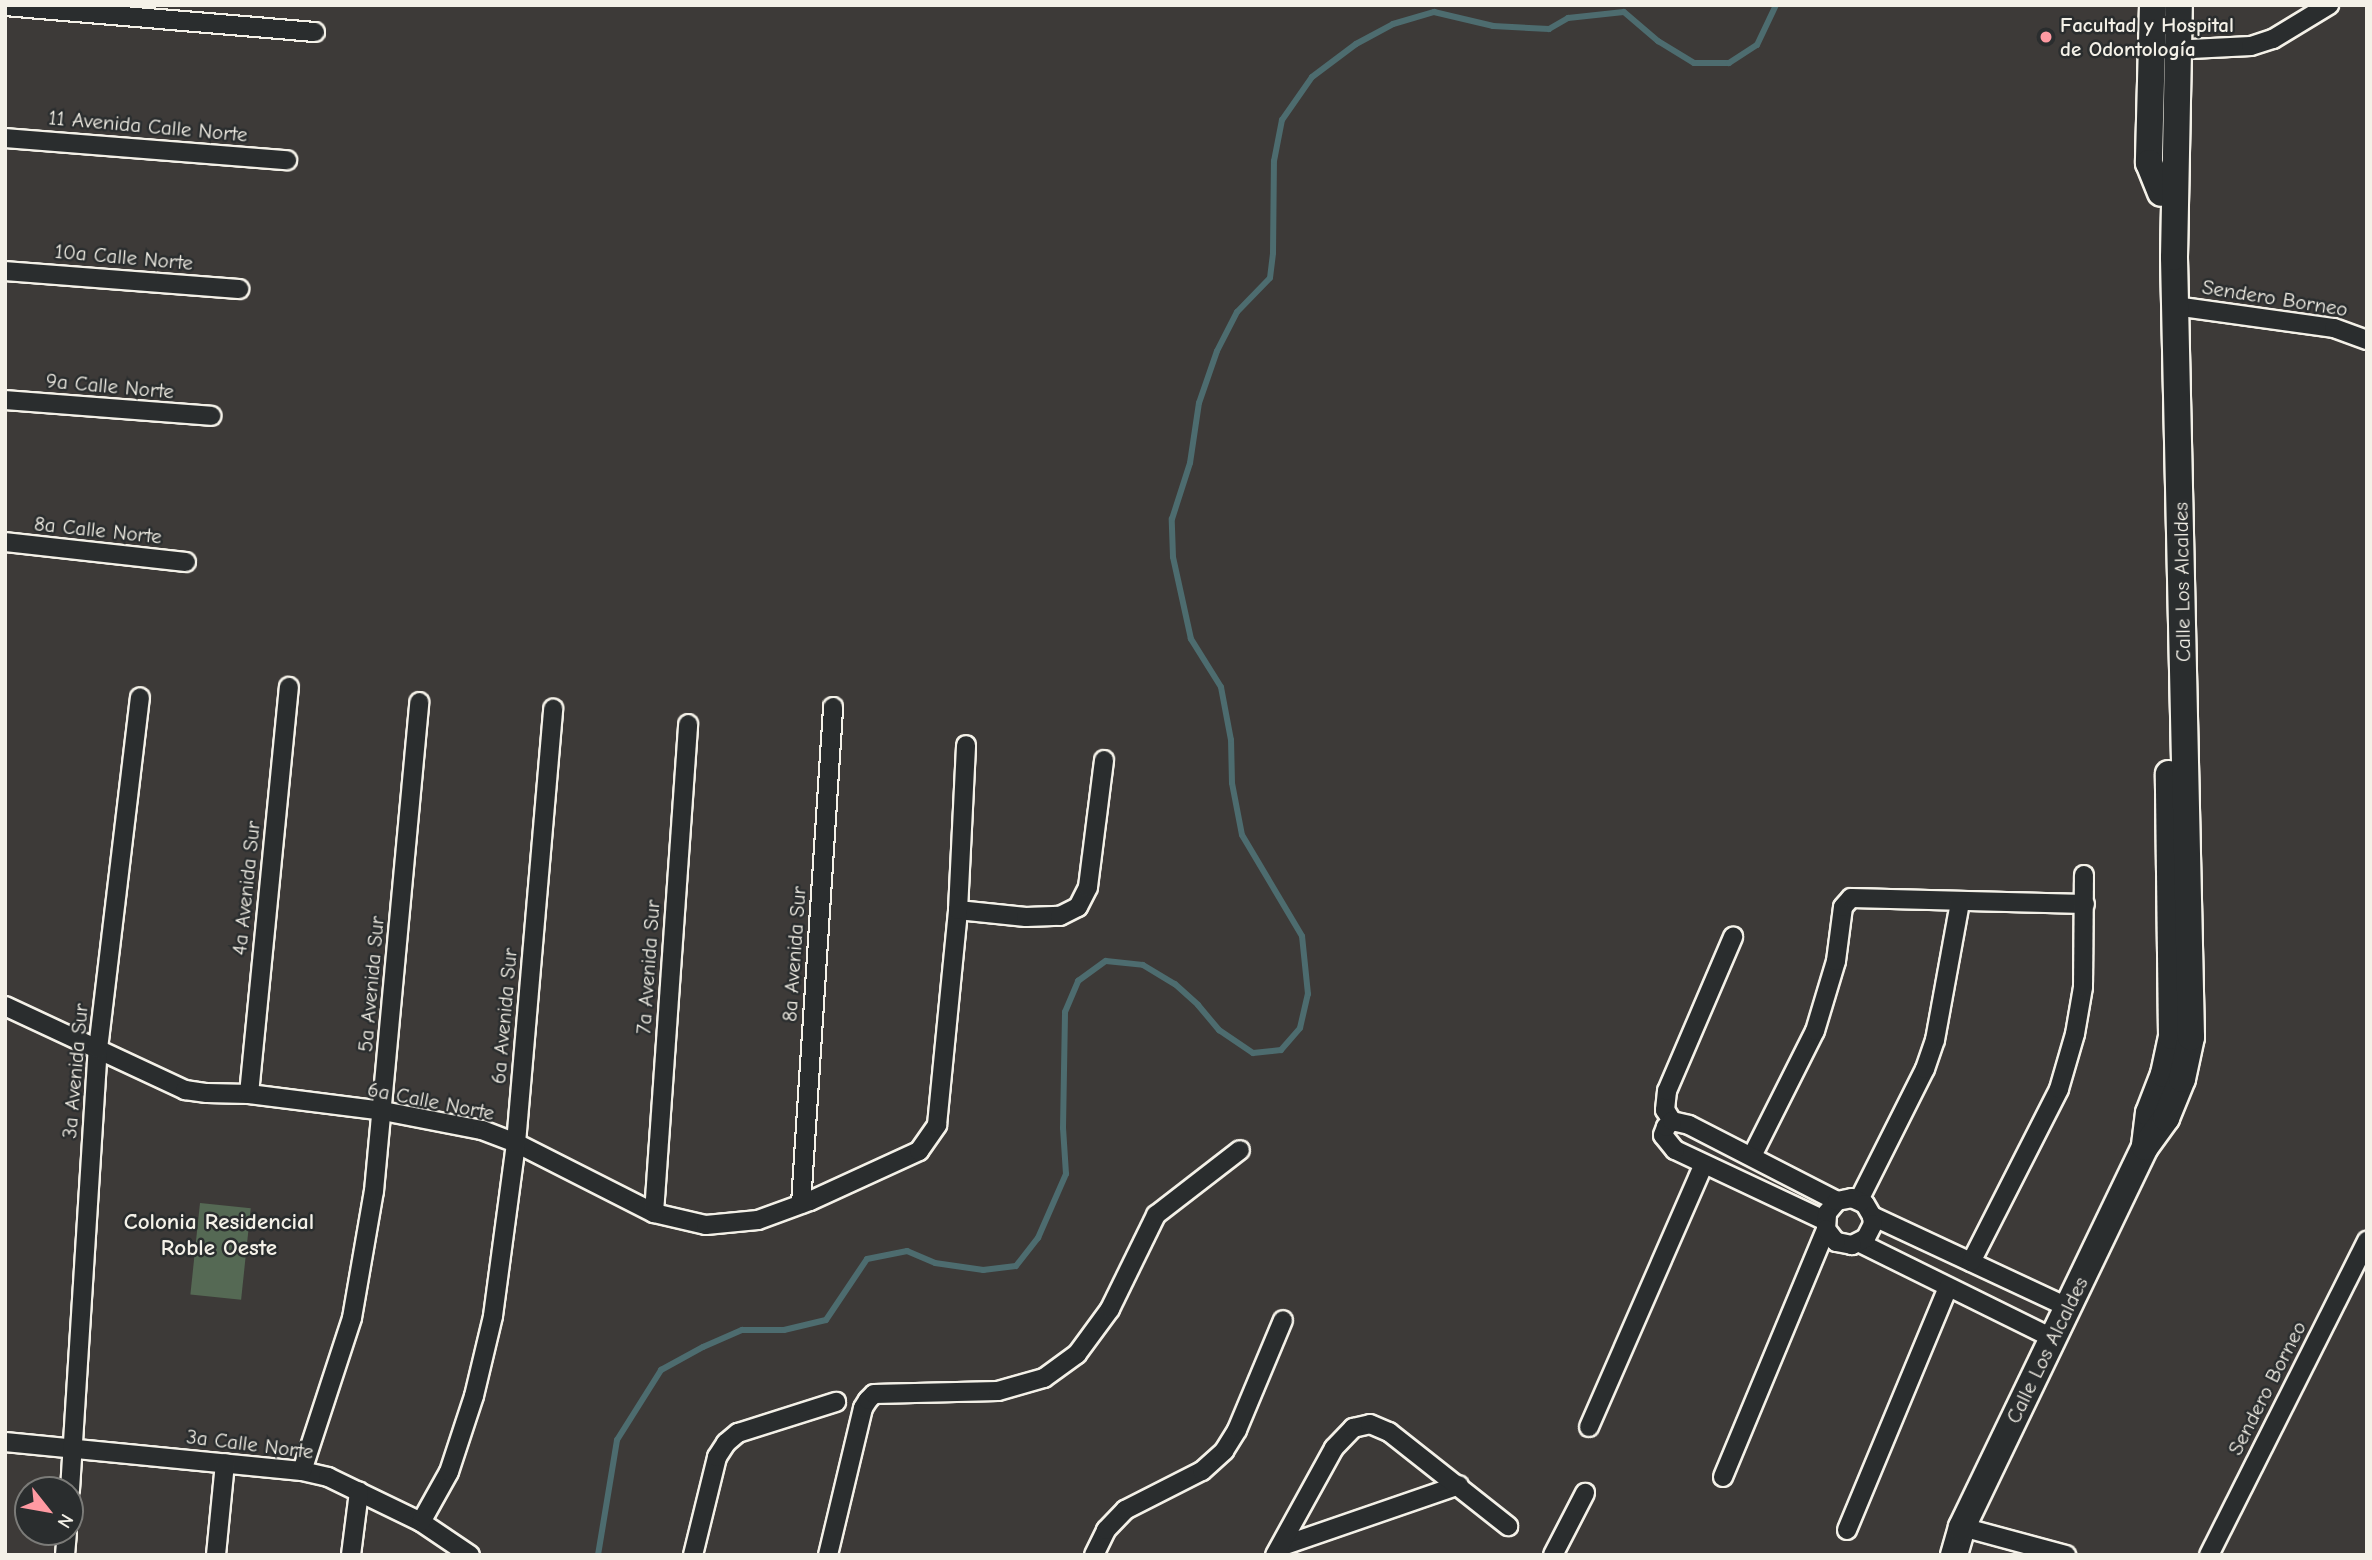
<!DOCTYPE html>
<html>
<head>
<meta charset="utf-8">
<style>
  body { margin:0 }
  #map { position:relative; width:2372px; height:1560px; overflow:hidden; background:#3d3a38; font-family:"Comic Neue",sans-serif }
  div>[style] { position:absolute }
  .green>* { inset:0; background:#556954; transform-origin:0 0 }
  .stream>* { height:6px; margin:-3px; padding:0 3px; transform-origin:3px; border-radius:3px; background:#4d6c6f }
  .roads { filter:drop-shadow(2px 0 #f4f1e8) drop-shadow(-2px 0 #f4f1e8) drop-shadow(0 2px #f4f1e8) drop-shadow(0 -2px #f4f1e8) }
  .minor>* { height:18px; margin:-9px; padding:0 9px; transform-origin:9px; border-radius:9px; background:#2a2d2e }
  .secondary>* { height:26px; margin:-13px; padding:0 13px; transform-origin:13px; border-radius:13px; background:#2a2d2e }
  .dots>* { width:19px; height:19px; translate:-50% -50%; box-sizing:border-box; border:4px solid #2a2d2e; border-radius:50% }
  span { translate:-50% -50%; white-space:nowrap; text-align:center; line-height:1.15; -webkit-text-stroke:5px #2a2d2e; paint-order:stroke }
  .poi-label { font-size:21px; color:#f4f1e8; font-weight:700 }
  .left { translate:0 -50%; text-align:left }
  .street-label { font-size:21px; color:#f4f1e8 }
  .neighbourhood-label { font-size:23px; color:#f4f1e8; font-weight:700 }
  .frame { position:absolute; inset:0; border:7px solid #f4f1e8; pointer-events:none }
  .north { position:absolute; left:14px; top:1476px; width:70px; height:70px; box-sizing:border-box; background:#2a2d2e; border:2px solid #7b7b78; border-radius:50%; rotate:121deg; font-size:19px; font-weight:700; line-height:28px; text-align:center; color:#f4f1e8 }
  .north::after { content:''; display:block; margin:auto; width:24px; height:32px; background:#ff9aa2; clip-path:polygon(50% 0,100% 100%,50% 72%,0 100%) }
</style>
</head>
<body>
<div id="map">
  <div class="green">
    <div style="left:200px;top:1203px;width:51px;height:92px;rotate:6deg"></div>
  </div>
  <div class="stream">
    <div style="left:598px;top:1555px;width:117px;rotate:-80.6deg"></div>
    <div style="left:617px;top:1440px;width:83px;rotate:-57.8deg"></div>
    <div style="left:661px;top:1370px;width:48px;rotate:-28.7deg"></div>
    <div style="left:703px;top:1347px;width:43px;rotate:-23.6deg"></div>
    <div style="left:742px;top:1330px;width:42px"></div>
    <div style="left:784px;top:1330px;width:43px;rotate:-13.4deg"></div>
    <div style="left:826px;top:1320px;width:73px;rotate:-56.1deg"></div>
    <div style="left:867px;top:1259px;width:41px;rotate:-11.3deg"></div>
    <div style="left:907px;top:1251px;width:30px;rotate:23deg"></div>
    <div style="left:935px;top:1263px;width:49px;rotate:8.3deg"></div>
    <div style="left:983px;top:1270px;width:33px;rotate:-7deg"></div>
    <div style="left:1016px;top:1266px;width:36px;rotate:-52deg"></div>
    <div style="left:1038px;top:1238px;width:70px;rotate:-66.4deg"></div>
    <div style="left:1066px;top:1174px;width:46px;rotate:-93.7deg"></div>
    <div style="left:1063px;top:1128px;width:116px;rotate:-89deg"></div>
    <div style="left:1065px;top:1012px;width:34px;rotate:-67deg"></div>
    <div style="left:1078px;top:981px;width:34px;rotate:-36deg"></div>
    <div style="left:1106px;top:961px;width:37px;rotate:6deg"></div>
    <div style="left:1143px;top:965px;width:37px;rotate:31deg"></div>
    <div style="left:1175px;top:984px;width:31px;rotate:42deg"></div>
    <div style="left:1198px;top:1005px;width:33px;rotate:50deg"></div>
    <div style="left:1219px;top:1030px;width:41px;rotate:34.1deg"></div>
    <div style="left:1253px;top:1053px;width:28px;rotate:-6deg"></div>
    <div style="left:1281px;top:1050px;width:29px;rotate:-49deg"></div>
    <div style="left:1300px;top:1028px;width:35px;rotate:-77deg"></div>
    <div style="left:1308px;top:994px;width:58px;rotate:-95.9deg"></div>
    <div style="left:1302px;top:936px;width:117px;rotate:-120.7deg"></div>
    <div style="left:1242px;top:835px;width:53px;rotate:-100.9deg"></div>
    <div style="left:1232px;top:783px;width:43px;rotate:-91.3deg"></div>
    <div style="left:1231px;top:740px;width:54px;rotate:-100.7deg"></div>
    <div style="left:1221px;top:687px;width:57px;rotate:-122deg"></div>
    <div style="left:1191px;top:639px;width:84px;rotate:-102.4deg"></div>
    <div style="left:1173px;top:557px;width:38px;rotate:-92deg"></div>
    <div style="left:1172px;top:519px;width:59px;rotate:-72.2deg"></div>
    <div style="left:1190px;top:463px;width:61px;rotate:-81.5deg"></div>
    <div style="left:1199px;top:403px;width:55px;rotate:-70.9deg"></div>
    <div style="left:1217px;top:351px;width:44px;rotate:-62.9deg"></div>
    <div style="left:1237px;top:312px;width:47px;rotate:-45.9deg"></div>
    <div style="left:1270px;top:278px;width:25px;rotate:-83deg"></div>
    <div style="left:1273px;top:253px;width:92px;rotate:-89.4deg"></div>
    <div style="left:1274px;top:161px;width:42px;rotate:-79deg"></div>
    <div style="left:1282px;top:120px;width:52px;rotate:-55.1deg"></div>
    <div style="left:1312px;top:77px;width:55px;rotate:-36.9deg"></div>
    <div style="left:1356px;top:44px;width:42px;rotate:-28.4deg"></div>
    <div style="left:1393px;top:24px;width:43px;rotate:-16.3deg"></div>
    <div style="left:1434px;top:12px;width:61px;rotate:13.3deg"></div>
    <div style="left:1493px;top:26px;width:56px;rotate:3.1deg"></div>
    <div style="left:1549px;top:29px;width:22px;rotate:-30deg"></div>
    <div style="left:1568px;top:18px;width:56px;rotate:-6.1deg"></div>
    <div style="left:1624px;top:12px;width:45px;rotate:40.5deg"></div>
    <div style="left:1658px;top:41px;width:42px;rotate:31.4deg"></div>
    <div style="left:1694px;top:63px;width:35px"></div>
    <div style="left:1729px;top:63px;width:33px;rotate:-33deg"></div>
    <div style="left:1757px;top:45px;width:44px;rotate:-64.6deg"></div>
  </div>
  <div class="roads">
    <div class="minor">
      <div style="left:5px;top:6px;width:311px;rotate:4.8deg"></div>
      <div style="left:2191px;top:49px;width:60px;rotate:-2.9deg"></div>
      <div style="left:2251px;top:46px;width:23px;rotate:-18deg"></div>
      <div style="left:2273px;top:39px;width:66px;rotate:-31.3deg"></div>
      <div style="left:5px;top:138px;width:283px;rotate:4.5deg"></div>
      <div style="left:5px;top:271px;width:235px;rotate:4.4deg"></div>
      <div style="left:2175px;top:306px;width:161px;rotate:7.9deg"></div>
      <div style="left:2334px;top:328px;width:35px;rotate:20deg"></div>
      <div style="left:5px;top:400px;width:207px;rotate:4.4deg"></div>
      <div style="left:5px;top:542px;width:182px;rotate:6.3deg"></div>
      <div style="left:958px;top:910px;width:68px;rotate:5.9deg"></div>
      <div style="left:1026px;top:917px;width:34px;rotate:-2deg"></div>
      <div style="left:1060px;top:916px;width:20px;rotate:-27deg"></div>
      <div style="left:1078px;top:907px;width:22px;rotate:-63deg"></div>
      <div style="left:1088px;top:887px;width:128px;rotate:-82.8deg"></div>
      <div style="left:5px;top:1006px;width:199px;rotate:25deg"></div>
      <div style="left:185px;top:1090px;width:22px;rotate:8deg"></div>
      <div style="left:207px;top:1093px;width:42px;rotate:1.4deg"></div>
      <div style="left:249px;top:1094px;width:135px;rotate:7.2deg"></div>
      <div style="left:383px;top:1111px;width:101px;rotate:10.9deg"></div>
      <div style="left:482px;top:1130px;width:36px;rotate:21deg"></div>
      <div style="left:516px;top:1143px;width:155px;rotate:26.9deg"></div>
      <div style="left:654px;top:1213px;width:53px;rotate:13deg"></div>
      <div style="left:706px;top:1225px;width:52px;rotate:-5.5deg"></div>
      <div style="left:758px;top:1220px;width:55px;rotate:-20.1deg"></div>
      <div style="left:810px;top:1201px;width:120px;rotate:-24.6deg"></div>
      <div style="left:919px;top:1151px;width:32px;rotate:-55deg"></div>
      <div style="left:937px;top:1125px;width:216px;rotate:-84.4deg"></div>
      <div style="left:958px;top:910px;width:165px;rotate:-87.2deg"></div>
      <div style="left:249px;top:1094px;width:409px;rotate:-84.4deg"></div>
      <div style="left:1672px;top:1121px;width:13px;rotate:-122deg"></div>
      <div style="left:1665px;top:1110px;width:19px;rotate:-84deg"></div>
      <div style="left:1667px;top:1091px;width:168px;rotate:-66.8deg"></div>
      <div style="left:1752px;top:1156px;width:140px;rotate:-63.3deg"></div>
      <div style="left:1815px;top:1031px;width:73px;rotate:-73.3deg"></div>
      <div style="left:1836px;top:961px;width:54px;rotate:-82.6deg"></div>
      <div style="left:1843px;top:907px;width:12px;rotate:-48deg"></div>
      <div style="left:1851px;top:898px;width:234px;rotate:1.5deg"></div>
      <div style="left:1859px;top:1200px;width:147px;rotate:-63.3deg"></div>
      <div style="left:1925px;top:1069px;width:31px;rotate:-71deg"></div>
      <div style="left:1935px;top:1040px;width:140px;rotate:-79.7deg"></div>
      <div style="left:801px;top:1204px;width:498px;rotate:-86.3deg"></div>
      <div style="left:654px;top:1213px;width:490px;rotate:-86deg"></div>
      <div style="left:1872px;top:1216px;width:215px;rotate:25deg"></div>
      <div style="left:1826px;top:1221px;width:167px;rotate:-154.8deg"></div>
      <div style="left:1675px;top:1150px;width:19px;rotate:-129deg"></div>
      <div style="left:1663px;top:1135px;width:9px;rotate:-69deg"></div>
      <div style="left:1666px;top:1127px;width:8px;rotate:-45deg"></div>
      <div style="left:1672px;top:1121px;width:17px;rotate:13deg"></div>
      <div style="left:1689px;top:1125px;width:166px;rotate:27.2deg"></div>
      <div style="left:1860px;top:1243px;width:214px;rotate:26.3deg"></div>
      <div style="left:1971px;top:1262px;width:194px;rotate:-63deg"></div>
      <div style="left:2059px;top:1089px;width:57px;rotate:-73.8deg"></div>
      <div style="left:2075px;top:1034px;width:48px;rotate:-80.3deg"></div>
      <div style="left:2083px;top:987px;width:112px;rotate:-89.5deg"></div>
      <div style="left:1589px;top:1427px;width:285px;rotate:-66.4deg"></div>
      <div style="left:5px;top:1442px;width:298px;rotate:5.6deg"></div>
      <div style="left:302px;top:1471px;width:27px;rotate:13deg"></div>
      <div style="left:328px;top:1477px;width:103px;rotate:25.8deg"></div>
      <div style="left:421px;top:1522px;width:59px;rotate:34deg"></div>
      <div style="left:302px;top:1471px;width:161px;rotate:-71.9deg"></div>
      <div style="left:352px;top:1318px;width:129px;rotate:-80.2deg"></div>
      <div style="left:374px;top:1191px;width:491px;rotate:-84.7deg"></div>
      <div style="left:1723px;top:1477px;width:269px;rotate:-67.4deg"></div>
      <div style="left:1826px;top:1229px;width:16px;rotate:-86deg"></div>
      <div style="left:1827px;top:1213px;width:16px;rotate:-50deg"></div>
      <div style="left:1837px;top:1201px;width:15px;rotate:-11deg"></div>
      <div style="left:1852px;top:1198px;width:14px;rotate:25deg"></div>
      <div style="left:1865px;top:1204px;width:14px;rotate:60deg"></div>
      <div style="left:1872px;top:1216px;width:8px;rotate:83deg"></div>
      <div style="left:1873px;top:1224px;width:16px;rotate:117deg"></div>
      <div style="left:1866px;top:1238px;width:16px;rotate:153deg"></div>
      <div style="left:1852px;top:1245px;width:16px;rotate:-169deg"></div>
      <div style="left:1836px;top:1242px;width:16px;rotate:-128deg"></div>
      <div style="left:70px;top:1490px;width:442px;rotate:-86.4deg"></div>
      <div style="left:98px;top:1049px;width:354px;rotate:-83.2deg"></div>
      <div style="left:421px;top:1522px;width:57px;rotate:-60.8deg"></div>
      <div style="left:449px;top:1472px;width:80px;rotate:-71.8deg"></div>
      <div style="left:474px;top:1396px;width:82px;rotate:-76.6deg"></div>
      <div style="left:493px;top:1316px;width:175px;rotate:-82.4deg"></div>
      <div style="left:516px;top:1143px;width:436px;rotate:-85.1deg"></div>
      <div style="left:1962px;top:1527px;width:108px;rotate:15.1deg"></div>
      <div style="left:1847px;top:1530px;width:263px;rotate:-67.4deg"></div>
      <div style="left:1282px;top:1546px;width:187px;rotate:-19deg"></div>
      <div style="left:65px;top:1555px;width:23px;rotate:-85deg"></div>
      <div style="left:216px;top:1555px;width:92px;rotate:-84.4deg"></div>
      <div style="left:351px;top:1555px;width:64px;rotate:-82.8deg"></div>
      <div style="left:693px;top:1555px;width:101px;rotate:-76.2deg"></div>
      <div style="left:717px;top:1457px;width:17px;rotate:-57deg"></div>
      <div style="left:726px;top:1443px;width:16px;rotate:-40deg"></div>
      <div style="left:738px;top:1433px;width:103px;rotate:-17.6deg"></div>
      <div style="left:828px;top:1555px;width:151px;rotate:-76.6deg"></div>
      <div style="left:863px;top:1408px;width:9px;rotate:-58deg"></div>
      <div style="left:868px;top:1400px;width:8px;rotate:-45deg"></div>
      <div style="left:874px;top:1394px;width:124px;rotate:-1.4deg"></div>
      <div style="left:998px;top:1391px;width:48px;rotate:-15.8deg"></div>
      <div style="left:1044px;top:1378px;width:41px;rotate:-36deg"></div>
      <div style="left:1077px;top:1354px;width:56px;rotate:-53.7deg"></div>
      <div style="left:1110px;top:1309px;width:105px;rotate:-63.9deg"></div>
      <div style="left:1156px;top:1215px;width:106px;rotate:-37.7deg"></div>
      <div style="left:1094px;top:1555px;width:28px;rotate:-64deg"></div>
      <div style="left:1106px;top:1530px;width:28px;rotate:-46deg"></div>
      <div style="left:1125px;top:1510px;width:86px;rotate:-26.9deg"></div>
      <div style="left:1202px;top:1471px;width:30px;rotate:-42deg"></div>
      <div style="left:1224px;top:1451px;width:25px;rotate:-58deg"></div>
      <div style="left:1237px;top:1430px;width:119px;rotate:-67.3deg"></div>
      <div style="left:1275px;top:1555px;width:122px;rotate:-61.1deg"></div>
      <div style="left:1334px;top:1448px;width:28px;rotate:-46deg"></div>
      <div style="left:1353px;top:1428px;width:17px;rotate:-13deg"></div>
      <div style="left:1370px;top:1424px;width:21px;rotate:23deg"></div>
      <div style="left:1389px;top:1432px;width:152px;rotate:38.3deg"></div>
      <div style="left:1553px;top:1555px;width:70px;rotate:-62.7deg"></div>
      <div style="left:2209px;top:1555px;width:352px;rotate:-63.3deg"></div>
    </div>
    <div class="secondary">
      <div style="left:2153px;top:5px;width:158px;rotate:91.5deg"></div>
      <div style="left:2149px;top:163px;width:32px;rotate:68deg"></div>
      <div style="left:2145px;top:1145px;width:32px;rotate:-83deg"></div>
      <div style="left:2149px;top:1113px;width:42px;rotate:-69deg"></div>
      <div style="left:2164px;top:1074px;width:39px;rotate:-78deg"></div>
      <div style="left:2172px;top:1036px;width:262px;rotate:-90.7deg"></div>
      <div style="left:1954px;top:1555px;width:29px;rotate:-74deg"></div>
      <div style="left:1962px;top:1527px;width:422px;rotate:-64.3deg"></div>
      <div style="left:2145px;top:1147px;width:36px;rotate:-54deg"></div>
      <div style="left:2166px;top:1118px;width:42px;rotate:-67.7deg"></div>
      <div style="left:2182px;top:1079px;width:43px;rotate:-77.9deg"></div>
      <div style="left:2191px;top:1037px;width:780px;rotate:-91.25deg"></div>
      <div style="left:2174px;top:257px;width:252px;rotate:-88.9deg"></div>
    </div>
  </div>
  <div class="dots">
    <div style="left:2046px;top:37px;background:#ff9aa2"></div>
  </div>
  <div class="poi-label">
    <span class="left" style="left:2060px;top:37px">Facultad y Hospital<br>de Odontología</span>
  </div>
  <div class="street-label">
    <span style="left:148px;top:126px;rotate:5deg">11 Avenida Calle Norte</span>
    <span style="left:124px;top:257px;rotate:5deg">10a Calle Norte</span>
    <span style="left:2275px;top:298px;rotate:9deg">Sendero Borneo</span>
    <span style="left:110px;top:386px;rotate:5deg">9a Calle Norte</span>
    <span style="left:98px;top:530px;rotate:6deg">8a Calle Norte</span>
    <span style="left:2182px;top:582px;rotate:-91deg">Calle Los Alcaldes</span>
    <span style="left:246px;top:888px;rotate:-84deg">4a Avenida Sur</span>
    <span style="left:794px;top:954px;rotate:-86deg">8a Avenida Sur</span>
    <span style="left:648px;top:967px;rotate:-86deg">7a Avenida Sur</span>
    <span style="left:371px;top:984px;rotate:-85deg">5a Avenida Sur</span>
    <span style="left:504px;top:1016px;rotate:-85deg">6a Avenida Sur</span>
    <span style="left:75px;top:1071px;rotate:-85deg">3a Avenida Sur</span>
    <span style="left:431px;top:1101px;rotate:11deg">6a Calle Norte</span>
    <span style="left:2047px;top:1350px;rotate:-64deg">Calle Los Alcaldes</span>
    <span style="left:2267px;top:1388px;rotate:-63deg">Sendero Borneo</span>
    <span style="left:250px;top:1444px;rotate:7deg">3a Calle Norte</span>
  </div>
  <div class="neighbourhood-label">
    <span style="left:219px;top:1235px">Colonia Residencial<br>Roble Oeste</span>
  </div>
  <div class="frame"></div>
  <div class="north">N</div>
</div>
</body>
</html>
